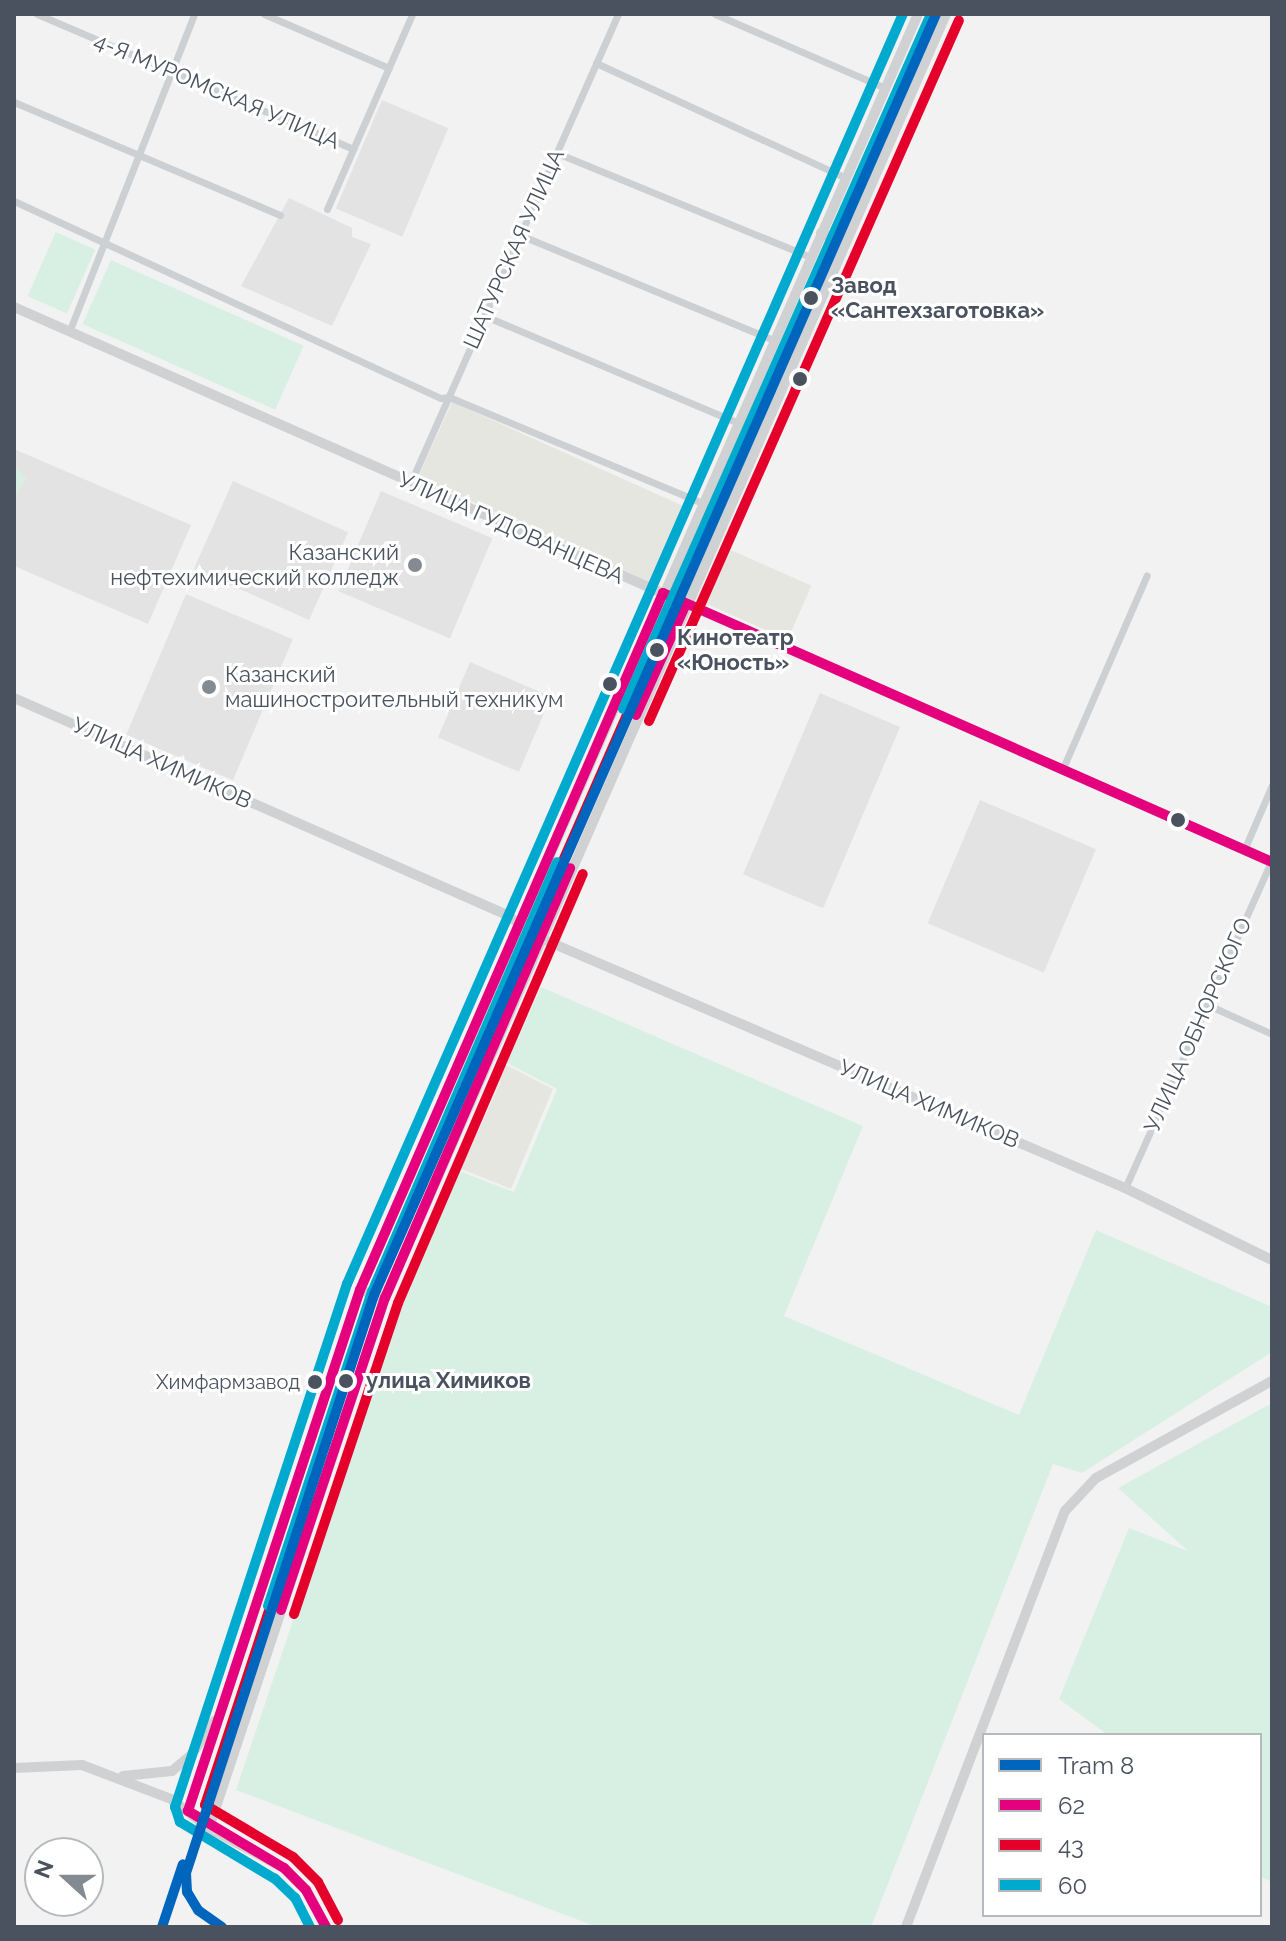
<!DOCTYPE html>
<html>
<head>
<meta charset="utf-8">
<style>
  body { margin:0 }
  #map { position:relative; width:1286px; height:1941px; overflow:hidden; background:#f2f2f2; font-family:Raleway,sans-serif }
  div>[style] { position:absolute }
  .commercial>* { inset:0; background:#e6e6e0; transform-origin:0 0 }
  .education>* { inset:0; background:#e4e3e4; transform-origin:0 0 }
  .green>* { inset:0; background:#d8f0e4; transform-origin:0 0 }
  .street>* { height:7px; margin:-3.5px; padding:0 3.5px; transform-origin:3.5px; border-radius:3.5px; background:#cdd0d3 }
  .secondary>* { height:10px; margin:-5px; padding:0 5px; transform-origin:5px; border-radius:5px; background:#cfd1d3 }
  .bus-1>* { height:10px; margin:-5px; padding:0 5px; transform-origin:5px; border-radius:5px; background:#e5007d }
  .bus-2>* { height:10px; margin:-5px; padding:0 5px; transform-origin:5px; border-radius:5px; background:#e4002b }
  .bus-3>* { height:10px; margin:-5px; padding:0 5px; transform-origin:5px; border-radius:5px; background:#00a9ce }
  .tram-1>* { height:10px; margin:-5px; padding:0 5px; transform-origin:5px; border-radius:5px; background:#0065bd }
  .dots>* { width:22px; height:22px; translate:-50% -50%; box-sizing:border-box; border:4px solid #fff; border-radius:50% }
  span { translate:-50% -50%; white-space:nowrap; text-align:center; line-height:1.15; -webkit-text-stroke:6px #fff; paint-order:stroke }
  .bus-label { font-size:20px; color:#49525e }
  .right { translate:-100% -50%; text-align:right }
  .street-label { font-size:22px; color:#49525e }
  .stop-label { font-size:22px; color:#49525e; font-weight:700 }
  .left { translate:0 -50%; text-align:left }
  .poi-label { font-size:22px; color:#49525e }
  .frame { position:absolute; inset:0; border:16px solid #49525e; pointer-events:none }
  .legend { position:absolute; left:982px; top:1733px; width:280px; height:184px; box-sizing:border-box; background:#fff; border:2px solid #b6babf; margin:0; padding:10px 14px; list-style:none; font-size:24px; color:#49525e }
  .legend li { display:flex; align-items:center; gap:16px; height:40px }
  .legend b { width:40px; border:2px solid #b6babf }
  .north { position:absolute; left:24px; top:1837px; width:80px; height:80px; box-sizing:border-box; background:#fff; border:2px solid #b6babf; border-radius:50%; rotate:291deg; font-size:22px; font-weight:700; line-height:32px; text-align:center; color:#49525e }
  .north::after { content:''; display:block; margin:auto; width:28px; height:36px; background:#848a92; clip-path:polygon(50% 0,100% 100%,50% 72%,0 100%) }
</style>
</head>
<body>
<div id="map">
  <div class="commercial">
    <div style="clip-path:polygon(452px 402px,690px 509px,660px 578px,654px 584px,418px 477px)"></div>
    <div style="left:722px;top:546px;width:98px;height:59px;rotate:24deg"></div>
    <div style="clip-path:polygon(502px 1063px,553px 1089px,511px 1189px,459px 1168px,459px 1153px,470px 1150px,500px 1082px,495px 1074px)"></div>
  </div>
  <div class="education">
    <div style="left:382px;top:100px;width:72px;height:118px;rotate:23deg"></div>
    <div style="clip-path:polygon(289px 198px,352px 228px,352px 237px,371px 244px,332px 326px,241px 286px)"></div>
    <div style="clip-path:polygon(14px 449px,191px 525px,148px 624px,14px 566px)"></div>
    <div style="left:233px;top:481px;width:126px;height:96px;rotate:24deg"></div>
    <div style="left:381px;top:491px;width:121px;height:109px;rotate:23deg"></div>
    <div style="left:186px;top:594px;width:116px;height:153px;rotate:23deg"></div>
    <div style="left:470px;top:662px;width:88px;height:82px;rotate:23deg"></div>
    <div style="left:820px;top:693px;width:87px;height:197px;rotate:23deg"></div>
    <div style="left:980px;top:800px;width:126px;height:134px;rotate:23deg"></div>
  </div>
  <div class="green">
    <div style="left:56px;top:232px;width:43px;height:70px;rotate:24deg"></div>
    <div style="left:111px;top:260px;width:211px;height:70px;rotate:24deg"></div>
    <div style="clip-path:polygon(14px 465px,26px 478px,14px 499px)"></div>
    <div style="clip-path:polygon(541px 987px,863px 1126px,784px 1316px,1019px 1415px,1096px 1230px,1272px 1307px,1272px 1352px,1082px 1473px,1053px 1464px,871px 1927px,597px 1927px,236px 1790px,398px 1308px,459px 1171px,514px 1192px,557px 1089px,507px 1063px)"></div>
    <div style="clip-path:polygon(1272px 1403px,1272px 1882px,1260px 1877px,1260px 1735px,1108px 1735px,1059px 1699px,1129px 1528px,1188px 1551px,1118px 1488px)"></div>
  </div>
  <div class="street">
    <div style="left:37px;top:14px;width:344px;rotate:23.1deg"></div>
    <div style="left:264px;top:14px;width:136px;rotate:23.4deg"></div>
    <div style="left:715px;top:14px;width:185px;rotate:23.5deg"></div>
    <div style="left:596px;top:63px;width:275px;rotate:24.7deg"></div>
    <div style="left:14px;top:102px;width:289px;rotate:23deg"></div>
    <div style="left:557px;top:153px;width:274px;rotate:22.3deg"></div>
    <div style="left:14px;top:201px;width:470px;rotate:24.8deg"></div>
    <div style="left:441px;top:398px;width:8px;rotate:-7deg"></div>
    <div style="left:449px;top:397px;width:274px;rotate:22.7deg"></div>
    <div style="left:327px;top:209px;width:213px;rotate:-66.4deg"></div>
    <div style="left:520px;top:235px;width:275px;rotate:22.5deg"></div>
    <div style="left:485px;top:316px;width:275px;rotate:22.9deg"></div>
    <div style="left:69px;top:332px;width:342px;rotate:-68.5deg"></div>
    <div style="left:410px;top:484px;width:514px;rotate:-66.13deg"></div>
    <div style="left:1063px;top:768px;width:210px;rotate:-66.5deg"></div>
    <div style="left:1244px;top:850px;width:71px;rotate:-66.7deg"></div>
    <div style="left:1208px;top:1005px;width:70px;rotate:24.4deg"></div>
    <div style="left:1125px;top:1188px;width:357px;rotate:-65.9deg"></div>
  </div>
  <div class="secondary">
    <div style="left:821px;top:233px;width:26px;rotate:23deg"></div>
    <div style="left:14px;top:307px;width:1375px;rotate:23.81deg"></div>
    <div style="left:14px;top:698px;width:539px;rotate:23.76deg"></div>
    <div style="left:507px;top:915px;width:40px;rotate:34.9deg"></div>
    <div style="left:540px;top:938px;width:636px;rotate:23.14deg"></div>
    <div style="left:1125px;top:1188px;width:164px;rotate:26.1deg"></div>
    <div style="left:360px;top:1290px;width:26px;rotate:18deg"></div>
    <div style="left:14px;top:1768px;width:68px;rotate:-2.5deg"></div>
    <div style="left:82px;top:1765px;width:95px;rotate:20.9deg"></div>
    <div style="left:171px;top:1799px;width:48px;rotate:37.3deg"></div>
    <div style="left:209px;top:1828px;width:85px;rotate:28.1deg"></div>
    <div style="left:284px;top:1868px;width:31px;rotate:45deg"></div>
    <div style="left:306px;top:1890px;width:42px;rotate:61.6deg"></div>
    <div style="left:123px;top:1776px;width:49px;rotate:-5.8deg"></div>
    <div style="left:172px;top:1771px;width:26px;rotate:-40deg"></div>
    <div style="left:192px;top:1754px;width:40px;rotate:-56deg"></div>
    <div style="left:188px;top:1811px;width:549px;rotate:-71.73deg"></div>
    <div style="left:360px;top:1290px;width:1393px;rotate:-66.38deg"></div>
    <div style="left:209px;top:1828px;width:558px;rotate:-71.63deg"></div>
    <div style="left:385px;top:1298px;width:1401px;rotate:-66.4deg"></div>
    <div style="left:906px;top:1927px;width:445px;rotate:-69.1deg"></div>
    <div style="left:1065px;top:1511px;width:45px;rotate:-46.8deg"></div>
    <div style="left:1096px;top:1478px;width:201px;rotate:-28.9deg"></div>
  </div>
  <div class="bus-1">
    <div style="left:636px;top:715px;width:122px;rotate:-65.8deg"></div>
    <div style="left:281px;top:1610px;width:329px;rotate:-71.6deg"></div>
    <div style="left:385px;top:1298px;width:468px;rotate:-66.7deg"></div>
    <div style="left:326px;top:1927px;width:42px;rotate:-118.4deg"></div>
    <div style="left:306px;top:1890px;width:31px;rotate:-135deg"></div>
    <div style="left:284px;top:1868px;width:112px;rotate:-149.3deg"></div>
    <div style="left:188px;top:1811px;width:549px;rotate:-71.73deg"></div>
    <div style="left:360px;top:1290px;width:760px;rotate:-66.5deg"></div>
    <div style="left:663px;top:593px;width:666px;rotate:23.83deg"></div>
  </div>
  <div class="bus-2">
    <div style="left:649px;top:721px;width:766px;rotate:-66.14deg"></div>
    <div style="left:294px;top:1614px;width:328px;rotate:-71.5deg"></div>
    <div style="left:398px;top:1303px;width:467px;rotate:-66.7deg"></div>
    <div style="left:338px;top:1920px;width:43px;rotate:-117.8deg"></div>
    <div style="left:318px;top:1882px;width:35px;rotate:-135deg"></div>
    <div style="left:293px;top:1857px;width:102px;rotate:-149.4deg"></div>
    <div style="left:205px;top:1805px;width:537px;rotate:-71.77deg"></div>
    <div style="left:373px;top:1295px;width:1392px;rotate:-66.36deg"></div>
  </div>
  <div class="bus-3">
    <div style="left:623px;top:709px;width:760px;rotate:-66.1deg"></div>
    <div style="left:268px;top:1606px;width:331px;rotate:-71.7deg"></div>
    <div style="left:372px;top:1292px;width:468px;rotate:-66.7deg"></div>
    <div style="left:310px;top:1927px;width:33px;rotate:-117deg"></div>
    <div style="left:295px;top:1898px;width:28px;rotate:-136deg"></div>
    <div style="left:275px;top:1879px;width:111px;rotate:-149deg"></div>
    <div style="left:180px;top:1822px;width:16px;rotate:-108deg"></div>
    <div style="left:175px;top:1807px;width:551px;rotate:-71.8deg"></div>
    <div style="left:347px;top:1284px;width:1386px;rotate:-66.36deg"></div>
  </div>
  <div class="tram-1">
    <div style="left:162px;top:1927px;width:66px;rotate:-71.6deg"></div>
    <div style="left:222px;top:1927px;width:29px;rotate:-145deg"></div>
    <div style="left:198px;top:1910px;width:21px;rotate:-121deg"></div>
    <div style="left:187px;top:1892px;width:19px;rotate:-93deg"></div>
    <div style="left:186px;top:1873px;width:608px;rotate:-71.98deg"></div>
    <div style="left:374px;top:1295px;width:1399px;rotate:-66.31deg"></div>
  </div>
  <div class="dots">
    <div style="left:811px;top:298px;background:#49525e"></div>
    <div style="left:800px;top:379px;background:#49525e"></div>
    <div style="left:415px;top:565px;background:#848a92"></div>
    <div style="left:657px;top:650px;background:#49525e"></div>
    <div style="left:610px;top:684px;background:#49525e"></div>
    <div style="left:209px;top:687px;background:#848a92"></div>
    <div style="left:1178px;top:820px;background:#49525e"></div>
    <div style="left:346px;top:1381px;background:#49525e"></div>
    <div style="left:315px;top:1382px;background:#49525e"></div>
  </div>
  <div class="bus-label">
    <span class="right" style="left:300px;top:1382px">Химфармзавод</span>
  </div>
  <div class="street-label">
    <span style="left:217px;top:91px;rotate:23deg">4-Я МУРОМСКАЯ УЛИЦА</span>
    <span style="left:514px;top:249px;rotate:-66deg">ШАТУРСКАЯ УЛИЦА</span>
    <span style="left:511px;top:528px;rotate:24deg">УЛИЦА ГУДОВАНЦЕВА</span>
    <span style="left:162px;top:763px;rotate:24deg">УЛИЦА ХИМИКОВ</span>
    <span style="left:1198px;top:1025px;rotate:-66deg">УЛИЦА ОБНОРСКОГО</span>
    <span style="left:929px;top:1104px;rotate:23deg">УЛИЦА ХИМИКОВ</span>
  </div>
  <div class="stop-label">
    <span class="left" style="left:831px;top:298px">Завод<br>«Сантехзаготовка»</span>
    <span class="left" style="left:677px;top:650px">Кинотеатр<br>«Юность»</span>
    <span class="left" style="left:366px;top:1381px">улица Химиков</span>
  </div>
  <div class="poi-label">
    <span class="right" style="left:399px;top:565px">Казанский<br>нефтехимический колледж</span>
    <span class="left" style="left:225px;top:687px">Казанский<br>машиностроительный техникум</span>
  </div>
  <div class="frame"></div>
  <ul class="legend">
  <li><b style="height:10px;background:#0065bd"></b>Tram 8</li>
  <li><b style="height:10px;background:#e5007d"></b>62</li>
  <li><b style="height:10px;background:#e4002b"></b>43</li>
  <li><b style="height:10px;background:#00a9ce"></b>60</li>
  </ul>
  <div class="north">N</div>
</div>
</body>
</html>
